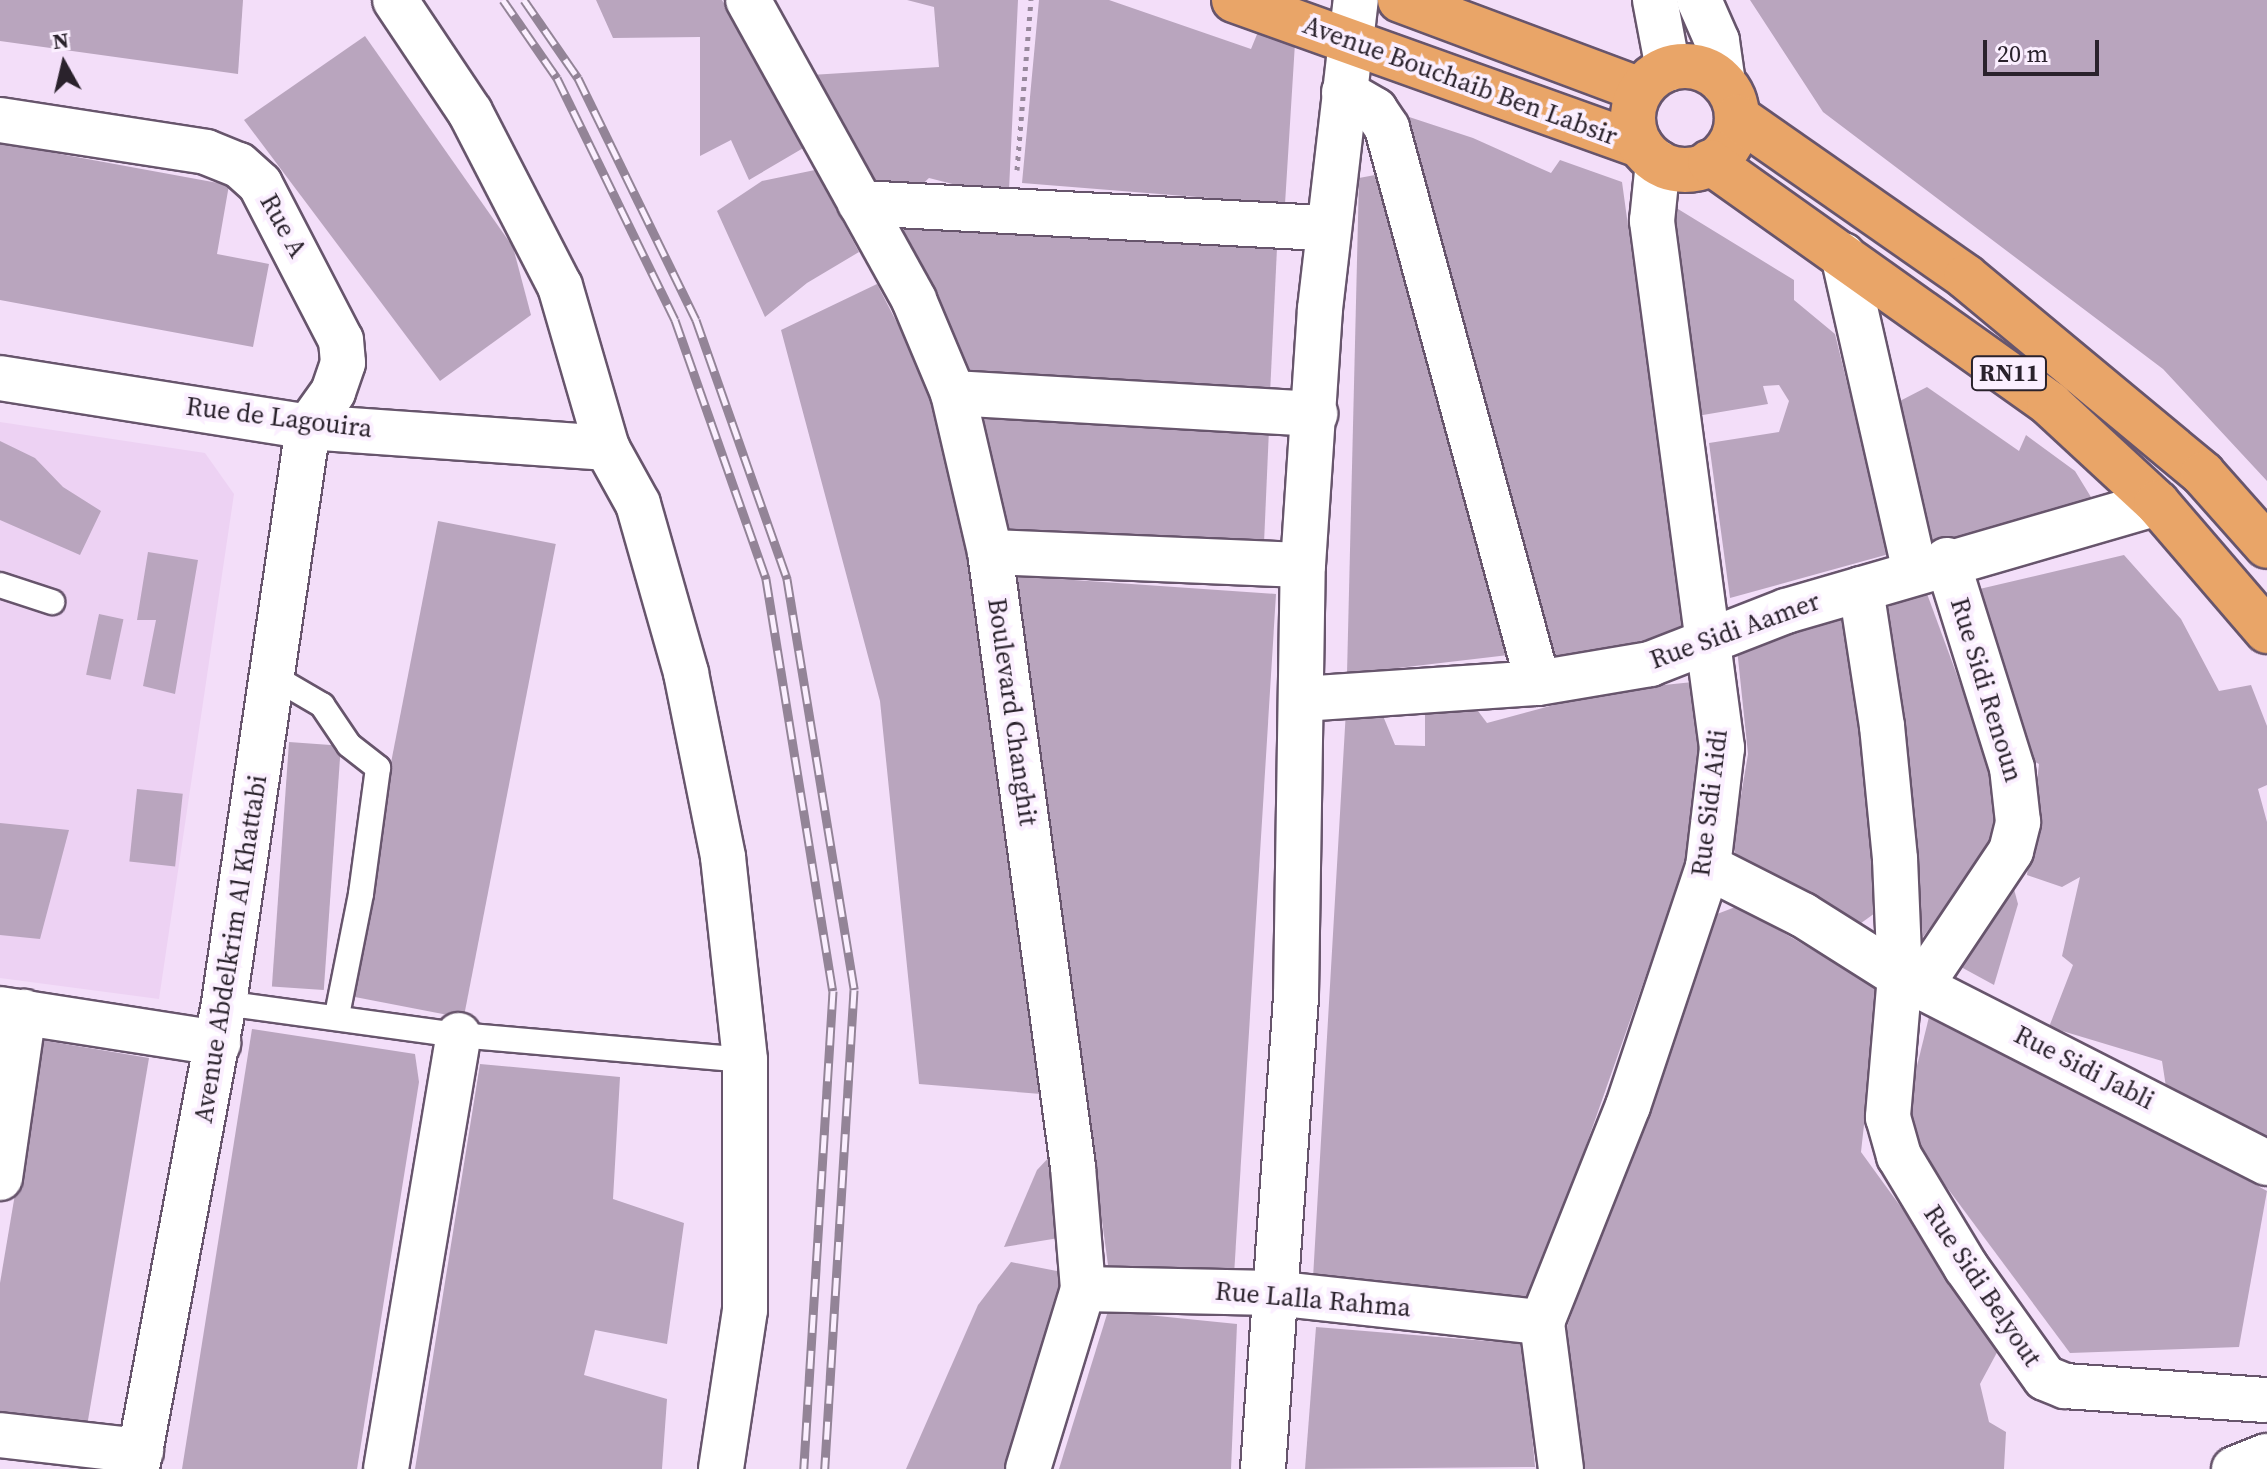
<!DOCTYPE html>
<html>
<head>
<meta charset="utf-8">
<style>
  body { margin:0 }
  #map { position:relative; width:2267px; height:1469px; overflow:hidden; background:#f3def9; font-family:"Source Serif 4",serif }
  div>[style] { position:absolute }
  .built>* { inset:0; background:#edd2f3 }
  .building>* { inset:0; background:#b9a5be; transform-origin:0 0 }
  .path>* { height:5px; margin-top:-2.5px; transform-origin:0; background:repeating-linear-gradient(90deg,#97889b 0 4px,transparent 0 10px) }
  .roads { filter:drop-shadow(2px 0 #67556c) drop-shadow(-2px 0 #67556c) drop-shadow(0 2px #67556c) drop-shadow(0 -2px #67556c) }
  .service>* { height:24px; margin:-12px; padding:0 12px; transform-origin:12px; border-radius:12px; background:#fff }
  .minor>* { height:44px; margin:-22px; padding:0 22px; transform-origin:22px; border-radius:22px; background:#fff }
  .primary>* { height:44px; margin:-22px; padding:0 22px; transform-origin:22px; border-radius:22px; background:#e9a568 }
  .primary>.ring { margin:-22px; padding:0; box-sizing:content-box; background:none; border:44px solid #e9a568; border-radius:50% }
  .rail>* { height:9px; margin-top:-4.5px; transform-origin:0; background:repeating-linear-gradient(90deg,#fbefff 0 18px,#938497 0 36px); box-sizing:border-box; border-block:2px solid #938497 }
  span { translate:-50% -50%; white-space:nowrap; text-align:center; line-height:1.15; -webkit-text-stroke:8px #fbefff; paint-order:stroke }
  .shield-label span { padding:2px 6px; background:#fbefff; border:2px solid; border-radius:6px; -webkit-text-stroke-width:0 }
  .shield-label { font-size:24px; color:#2a222c; font-weight:700 }
  .street-label { font-size:26px; color:#2a222c }
  .north { position:absolute; left:24px; top:24px; width:80px; height:80px; -webkit-text-stroke:6px #fbefff; paint-order:stroke; rotate:352deg; font-size:22px; font-weight:700; line-height:32px; text-align:center; color:#2a222c }
  .north::after { content:''; display:block; margin:auto; width:28px; height:36px; background:#2a222c; clip-path:polygon(50% 0,100% 100%,50% 72%,0 100%) }
  .scale { position:absolute; left:1983px; top:40px; width:116px; height:36px; box-sizing:border-box; border:4px solid #2a222c; border-top:0; padding-left:10px; font-size:24px; line-height:28px; white-space:nowrap; color:#2a222c; -webkit-text-stroke:6px #fbefff; paint-order:stroke }
</style>
</head>
<body>
<div id="map">
  <div class="built">
    <div style="clip-path:polygon(0 422px,205px 453px,234px 494px,159px 999px,0 978px)"></div>
  </div>
  <div class="building">
    <div style="clip-path:polygon(0 0,243px 0,238px 74px,0 41px)"></div>
    <div style="clip-path:polygon(596px 0,722px 0,805px 147px,749px 180px,731px 140px,700px 156px,700px 37px,613px 38px)"></div>
    <div style="clip-path:polygon(907px 0,1018px 0,1009px 190px,972px 189px,929px 178px,917px 189px,871px 188px,811px 75px,939px 67px,934px 7px)"></div>
    <div style="clip-path:polygon(1039px 0,1109px 0,1251px 49px,1262px 22px,1295px 43px,1285px 204px,1022px 183px)"></div>
    <div style="clip-path:polygon(1750px 0,2267px 0,2267px 481px,2163px 369px,1823px 112px)"></div>
    <div style="clip-path:polygon(365px 36px,513px 247px,531px 315px,440px 381px,244px 120px)"></div>
    <div style="clip-path:polygon(1400px 114px,1473px 138px,1551px 173px,1560px 160px,1622px 182px,1684px 631px,1556px 660px,1446px 297px)"></div>
    <div style="clip-path:polygon(0 143px,229px 185px,217px 254px,269px 264px,253px 347px,0 300px)"></div>
    <div style="clip-path:polygon(815px 170px,859px 252px,807px 283px,765px 317px,717px 211px,762px 181px)"></div>
    <div style="clip-path:polygon(1375px 175px,1517px 654px,1347px 674px,1359px 178px)"></div>
    <div style="clip-path:polygon(1678px 209px,1794px 280px,1794px 300px,1835px 334px,1889px 554px,1730px 598px,1709px 443px,1779px 432px,1789px 401px,1779px 385px,1763px 386px,1768px 404px,1691px 417px,1660px 210px)"></div>
    <div style="clip-path:polygon(906px 220px,1277px 248px,1270px 394px,961px 377px,899px 246px)"></div>
    <div style="clip-path:polygon(877px 284px,948px 422px,1041px 1094px,919px 1084px,880px 701px,781px 330px)"></div>
    <div style="clip-path:polygon(1927px 387px,2019px 451px,2026px 435px,2075px 471px,2094px 502px,1931px 552px,1896px 403px)"></div>
    <div style="clip-path:polygon(974px 412px,1269px 429px,1264px 543px,1006px 530px)"></div>
    <div style="clip-path:polygon(0 441px,35px 458px,63px 487px,101px 511px,80px 555px,0 520px)"></div>
    <div style="left:438px;top:521px;width:120px;height:483px;rotate:11deg"></div>
    <div style="clip-path:polygon(148px 552px,198px 560px,175px 694px,143px 686px,156px 620px,137px 620px)"></div>
    <div style="clip-path:polygon(2124px 555px,2181px 619px,2219px 691px,2251px 685px,2267px 726px,2267px 785px,2258px 789px,2267px 822px,2267px 1137px,2260px 1140px,2166px 1087px,2162px 1061px,2049px 1027px,2073px 965px,2062px 956px,2080px 877px,2062px 887px,2027px 875px,2039px 764px,2026px 757px,1971px 591px)"></div>
    <div style="clip-path:polygon(1015px 576px,1276px 594px,1234px 1275px,1108px 1265px)"></div>
    <div style="clip-path:polygon(1926px 591px,1997px 784px,1999px 835px,1923px 937px,1886px 608px)"></div>
    <div style="clip-path:polygon(1846px 610px,1882px 908px,1857px 926px,1738px 864px,1733px 844px,1748px 754px,1736px 639px)"></div>
    <div style="left:99px;top:614px;width:25px;height:62px;rotate:12deg"></div>
    <div style="clip-path:polygon(1693px 682px,1700px 741px,1684px 867px,1531px 1302px,1313px 1278px,1346px 710px,1381px 711px,1395px 745px,1425px 746px,1425px 712px,1475px 707px,1487px 723px,1606px 691px)"></div>
    <div style="left:289px;top:742px;width:52px;height:245px;rotate:4deg"></div>
    <div style="left:137px;top:789px;width:46px;height:73px;rotate:6deg"></div>
    <div style="clip-path:polygon(0 823px,69px 830px,40px 939px,0 935px)"></div>
    <div style="clip-path:polygon(2011px 878px,2018px 904px,1994px 985px,1961px 967px,1960px 935px)"></div>
    <div style="clip-path:polygon(1738px 906px,1879px 989px,1861px 1152px,2001px 1345px,1980px 1384px,1989px 1422px,2006px 1432px,2004px 1469px,1579px 1469px,1564px 1335px,1717px 914px)"></div>
    <div style="clip-path:polygon(1943px 1015px,2267px 1191px,2239px 1347px,2070px 1353px,1902px 1127px,1929px 1017px)"></div>
    <div style="clip-path:polygon(252px 1029px,415px 1054px,419px 1082px,357px 1469px,182px 1469px)"></div>
    <div style="clip-path:polygon(41px 1040px,149px 1058px,85px 1438px,0 1424px,0 1283px)"></div>
    <div style="clip-path:polygon(480px 1064px,620px 1077px,613px 1199px,684px 1223px,667px 1344px,595px 1330px,584px 1375px,667px 1399px,662px 1469px,415px 1469px)"></div>
    <div style="clip-path:polygon(1053px 1153px,1065px 1237px,1004px 1247px,1037px 1170px)"></div>
    <div style="clip-path:polygon(1011px 1262px,1067px 1273px,1008px 1469px,906px 1469px,978px 1305px)"></div>
    <div style="clip-path:polygon(1108px 1311px,1237px 1324px,1231px 1469px,1059px 1469px)"></div>
    <div style="clip-path:polygon(1316px 1327px,1524px 1344px,1535px 1467px,1305px 1469px)"></div>
  </div>
  <div class="path">
    <div style="left:1017px;top:170px;width:171px;rotate:-85.3deg"></div>
  </div>
  <div class="roads">
    <div class="service">
      <div style="left:0;top:585px;width:55px;rotate:18.1deg"></div>
      <div style="left:274px;top:677px;width:56px;rotate:30.3deg"></div>
      <div style="left:322px;top:705px;width:48px;rotate:56deg"></div>
      <div style="left:349px;top:745px;width:37px;rotate:38deg"></div>
      <div style="left:378px;top:768px;width:127px;rotate:97.7deg"></div>
      <div style="left:361px;top:894px;width:123px;rotate:101.2deg"></div>
      <div style="left:224px;top:1003px;width:237px;rotate:7.8deg"></div>
      <div style="left:459px;top:1035px;width:287px;rotate:5deg"></div>
    </div>
    <div class="minor">
      <div style="left:395px;top:0;width:135px;rotate:56.2deg"></div>
      <div style="left:470px;top:112px;width:196px;rotate:62.7deg"></div>
      <div style="left:560px;top:286px;width:169px;rotate:73.8deg"></div>
      <div style="left:607px;top:448px;width:64px;rotate:61deg"></div>
      <div style="left:638px;top:504px;width:176px;rotate:74.1deg"></div>
      <div style="left:686px;top:673px;width:188px;rotate:78.6deg"></div>
      <div style="left:723px;top:857px;width:204px;rotate:83.8deg"></div>
      <div style="left:745px;top:1060px;width:250px;rotate:90deg"></div>
      <div style="left:745px;top:1310px;width:161px;rotate:98.6deg"></div>
      <div style="left:748px;top:0;width:343px;rotate:61deg"></div>
      <div style="left:914px;top:300px;width:101px;rotate:67.2deg"></div>
      <div style="left:953px;top:393px;width:163px;rotate:76.9deg"></div>
      <div style="left:990px;top:552px;width:621px;rotate:82.31deg"></div>
      <div style="left:1073px;top:1167px;width:122px;rotate:85.3deg"></div>
      <div style="left:1083px;top:1289px;width:188px;rotate:107deg"></div>
      <div style="left:1655px;top:0;width:70px;rotate:79.3deg"></div>
      <div style="left:1699px;top:0;width:45px;rotate:66.3deg"></div>
      <div style="left:1717px;top:41px;width:42px;rotate:81.9deg"></div>
      <div style="left:1344px;top:92px;width:36px;rotate:30deg"></div>
      <div style="left:1375px;top:110px;width:22px;rotate:56deg"></div>
      <div style="left:1387px;top:128px;width:575px;rotate:74.78deg"></div>
      <div style="left:0;top:120px;width:208px;rotate:8.8deg"></div>
      <div style="left:206px;top:152px;width:35px;rotate:22deg"></div>
      <div style="left:239px;top:165px;width:28px;rotate:42deg"></div>
      <div style="left:260px;top:184px;width:176px;rotate:62.6deg"></div>
      <div style="left:341px;top:340px;width:23px;rotate:85deg"></div>
      <div style="left:343px;top:363px;width:31px;rotate:109deg"></div>
      <div style="left:333px;top:392px;width:43px;rotate:125.5deg"></div>
      <div style="left:308px;top:427px;width:582px;rotate:98.3deg"></div>
      <div style="left:224px;top:1003px;width:474px;rotate:100.6deg"></div>
      <div style="left:860px;top:203px;width:469px;rotate:3.1deg"></div>
      <div style="left:1843px;top:255px;width:324px;rotate:77.2deg"></div>
      <div style="left:0;top:378px;width:312px;rotate:9deg"></div>
      <div style="left:308px;top:427px;width:300px;rotate:4deg"></div>
      <div style="left:953px;top:393px;width:363px;rotate:3.3deg"></div>
      <div style="left:990px;top:552px;width:313px;rotate:2.4deg"></div>
      <div style="left:1861px;top:589px;width:139px;rotate:81.3deg"></div>
      <div style="left:1882px;top:726px;width:134px;rotate:84.4deg"></div>
      <div style="left:1895px;top:859px;width:117px;rotate:87.6deg"></div>
      <div style="left:1900px;top:976px;width:142px;rotate:94.9deg"></div>
      <div style="left:1888px;top:1117px;width:41px;rotate:74.2deg"></div>
      <div style="left:1899px;top:1156px;width:130px;rotate:58.9deg"></div>
      <div style="left:1966px;top:1267px;width:136px;rotate:54.6deg"></div>
      <div style="left:2045px;top:1378px;width:22px;rotate:22deg"></div>
      <div style="left:2065px;top:1386px;width:202px;rotate:4deg"></div>
      <div style="left:1302px;top:699px;width:237px;rotate:-3.9deg"></div>
      <div style="left:1538px;top:683px;width:114px;rotate:-9.6deg"></div>
      <div style="left:1650px;top:664px;width:146px;rotate:-21.3deg"></div>
      <div style="left:1786px;top:611px;width:386px;rotate:-16.2deg"></div>
      <div style="left:1708px;top:867px;width:106px;rotate:26.8deg"></div>
      <div style="left:1803px;top:915px;width:115px;rotate:32.2deg"></div>
      <div style="left:1900px;top:976px;width:412px;rotate:27deg"></div>
      <div style="left:1922px;top:984px;width:160px;rotate:-56.2deg"></div>
      <div style="left:2011px;top:851px;width:30px;rotate:-76deg"></div>
      <div style="left:2018px;top:822px;width:54px;rotate:-96.3deg"></div>
      <div style="left:2012px;top:768px;width:218px;rotate:-107.4deg"></div>
      <div style="left:0;top:1009px;width:221px;rotate:8.9deg"></div>
      <div style="left:0;top:1178px;width:168px;rotate:-81.8deg"></div>
      <div style="left:1083px;top:1289px;width:190px;rotate:1.2deg"></div>
      <div style="left:1273px;top:1293px;width:271px;rotate:6.2deg"></div>
      <div style="left:0;top:1435px;width:142px;rotate:6.5deg"></div>
      <div style="left:386px;top:1469px;width:440px;rotate:-80.5deg"></div>
      <div style="left:1263px;top:1469px;width:475px;rotate:-86deg"></div>
      <div style="left:1296px;top:995px;width:430px;rotate:-89.1deg"></div>
      <div style="left:1303px;top:565px;width:257px;rotate:-86.2deg"></div>
      <div style="left:1320px;top:309px;width:311px;rotate:-83.4deg"></div>
      <div style="left:1561px;top:1469px;width:148px;rotate:-97.4deg"></div>
      <div style="left:1542px;top:1322px;width:232px;rotate:-68.3deg"></div>
      <div style="left:1628px;top:1106px;width:252px;rotate:-71.5deg"></div>
      <div style="left:1708px;top:867px;width:120px;rotate:-83.3deg"></div>
      <div style="left:1722px;top:748px;width:532px;rotate:-97.57deg"></div>
      <div style="left:1652px;top:221px;width:59px;rotate:-84.2deg"></div>
      <div style="left:2234px;top:1469px;width:35px;rotate:-22deg"></div>
    </div>
    <div class="primary">
      <div style="left:1234px;top:0;width:432px;rotate:19.7deg"></div>
      <div style="left:1400px;top:0;width:257px;rotate:20.5deg"></div>
      <div class="ring" style="left:1633px;top:66px;width:60px;height:60px"></div>
      <div style="left:1737px;top:117px;width:279px;rotate:34.9deg"></div>
      <div style="left:1966px;top:277px;width:308px;rotate:39.7deg"></div>
      <div style="left:2203px;top:474px;width:96px;rotate:48.4deg"></div>
      <div style="left:1710px;top:162px;width:417px;rotate:35.4deg"></div>
      <div style="left:2050px;top:404px;width:146px;rotate:42.8deg"></div>
      <div style="left:2157px;top:503px;width:169px;rotate:49.3deg"></div>
    </div>
  </div>
  <div class="rail">
    <div style="left:503px;top:0;width:95px;rotate:55.3deg"></div>
    <div style="left:557px;top:78px;width:269px;rotate:64deg"></div>
    <div style="left:675px;top:320px;width:275px;rotate:70.6deg"></div>
    <div style="left:766px;top:579px;width:417px;rotate:80.8deg"></div>
    <div style="left:833px;top:991px;width:479px;rotate:93.5deg"></div>
    <div style="left:524px;top:0;width:95px;rotate:55.3deg"></div>
    <div style="left:578px;top:78px;width:269px;rotate:64deg"></div>
    <div style="left:696px;top:320px;width:275px;rotate:70.6deg"></div>
    <div style="left:787px;top:579px;width:416px;rotate:80.7deg"></div>
    <div style="left:854px;top:990px;width:480px;rotate:93.5deg"></div>
  </div>
  <div class="shield-label">
    <span style="left:2009px;top:373px">RN11</span>
  </div>
  <div class="street-label">
    <span style="left:1460px;top:81px;rotate:20deg">Avenue Bouchaib Ben Labsir</span>
    <span style="left:283px;top:226px;rotate:61deg">Rue A</span>
    <span style="left:279px;top:418px;rotate:7deg">Rue de Lagouira</span>
    <span style="left:1735px;top:631px;rotate:-20deg">Rue Sidi Aamer</span>
    <span style="left:1986px;top:690px;rotate:73deg">Rue Sidi Renoun</span>
    <span style="left:1012px;top:712px;rotate:82deg">Boulevard Changhit</span>
    <span style="left:1710px;top:803px;rotate:-83deg">Rue Sidi Aidi</span>
    <span style="left:231px;top:949px;rotate:-81deg">Avenue Abdelkrim Al Khattabi</span>
    <span style="left:2084px;top:1068px;rotate:27deg">Rue Sidi Jabli</span>
    <span style="left:1982px;top:1286px;rotate:56deg">Rue Sidi Belyout</span>
    <span style="left:1313px;top:1300px;rotate:5deg">Rue Lalla Rahma</span>
  </div>
  <div class="north">N</div>
  <div class="scale">20 m</div>
</div>
</body>
</html>
